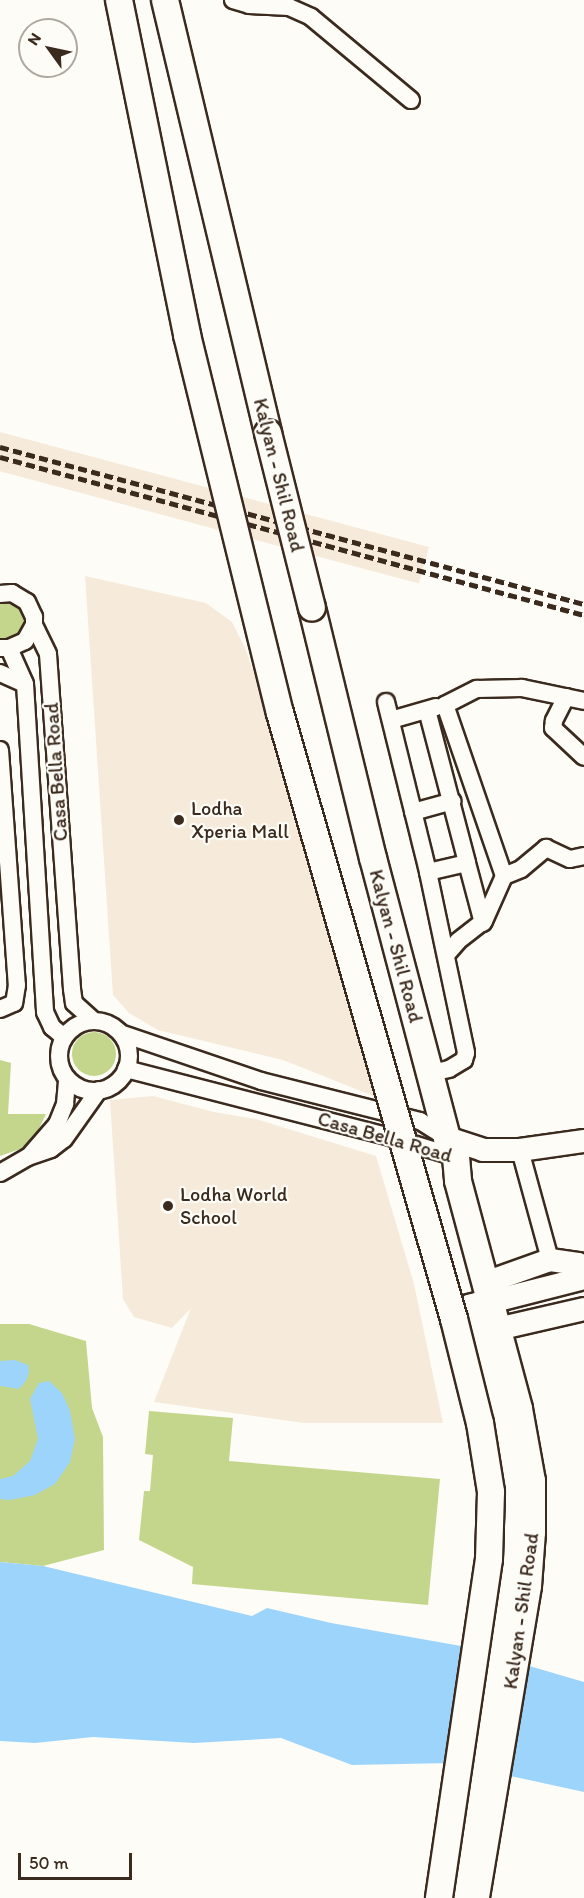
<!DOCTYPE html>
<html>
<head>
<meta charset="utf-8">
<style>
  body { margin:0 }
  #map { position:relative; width:584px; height:1898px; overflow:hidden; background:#fdfcf7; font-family:Itim,sans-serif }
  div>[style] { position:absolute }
  .built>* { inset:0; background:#f6eada; transform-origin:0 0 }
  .green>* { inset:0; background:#c4d68b }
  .round { border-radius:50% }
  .water>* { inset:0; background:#9cd4fc }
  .roads { filter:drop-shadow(2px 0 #3b2a1e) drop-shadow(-2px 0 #3b2a1e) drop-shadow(0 2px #3b2a1e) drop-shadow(0 -2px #3b2a1e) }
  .street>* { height:16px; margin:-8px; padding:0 8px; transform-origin:8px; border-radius:8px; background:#fdfcf7 }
  .street>.ring { margin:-8px; padding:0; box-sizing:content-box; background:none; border:16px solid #fdfcf7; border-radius:50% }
  .secondary>* { height:22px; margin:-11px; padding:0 11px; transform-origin:11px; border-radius:11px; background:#fdfcf7 }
  .primary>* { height:26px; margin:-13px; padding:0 13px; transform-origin:13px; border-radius:13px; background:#fdfcf7 }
  .rail>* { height:4.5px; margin-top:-2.25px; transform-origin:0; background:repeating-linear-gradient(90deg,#3b2a1e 0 9px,transparent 0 13.5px) }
  .bridges { filter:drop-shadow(2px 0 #3b2a1e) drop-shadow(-2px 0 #3b2a1e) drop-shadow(0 2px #3b2a1e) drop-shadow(0 -2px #3b2a1e) }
  .primary-bridge>* { height:26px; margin:-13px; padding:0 13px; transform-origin:13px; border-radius:13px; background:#fdfcf7 }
  .dots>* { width:16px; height:16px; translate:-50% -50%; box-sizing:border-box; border:3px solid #fdfcf7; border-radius:50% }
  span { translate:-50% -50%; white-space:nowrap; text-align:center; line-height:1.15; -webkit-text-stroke:4.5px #fdfcf7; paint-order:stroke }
  .street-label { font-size:20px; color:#3b2a1e }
  .poi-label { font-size:20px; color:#3b2a1e }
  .left { translate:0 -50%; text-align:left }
  .north { position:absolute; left:18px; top:18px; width:60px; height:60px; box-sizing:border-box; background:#fdfcf7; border:2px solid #afa8a0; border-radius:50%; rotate:303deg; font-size:16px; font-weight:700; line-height:24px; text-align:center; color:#3b2a1e }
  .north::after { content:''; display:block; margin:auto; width:21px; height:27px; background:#3b2a1e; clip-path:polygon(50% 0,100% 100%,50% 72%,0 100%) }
  .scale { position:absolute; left:18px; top:1853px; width:114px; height:27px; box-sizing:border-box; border:3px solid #3b2a1e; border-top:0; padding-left:8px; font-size:18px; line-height:21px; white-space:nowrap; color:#3b2a1e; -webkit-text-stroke:4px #fdfcf7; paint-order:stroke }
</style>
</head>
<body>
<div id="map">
  <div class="built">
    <div style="left:0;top:432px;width:444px;height:38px;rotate:15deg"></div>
    <div style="clip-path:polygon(85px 576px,206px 603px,232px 622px,246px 650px,401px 1107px,283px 1060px,158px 1030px,129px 1013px,113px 995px)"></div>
    <div style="clip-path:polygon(153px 1096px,214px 1112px,256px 1119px,376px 1156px,414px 1284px,443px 1423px,304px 1423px,154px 1402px,191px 1308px,172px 1328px,134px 1317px,123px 1299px,110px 1100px)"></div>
  </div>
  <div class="green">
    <div style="clip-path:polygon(5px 600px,18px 602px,28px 620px,18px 638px,6px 640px,0 639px,0 602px)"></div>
    <div class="round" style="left:72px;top:1032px;width:44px;height:44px"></div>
    <div style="clip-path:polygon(0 1060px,11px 1063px,8px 1114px,46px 1114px,37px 1133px,23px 1148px,0 1156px)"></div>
    <div style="clip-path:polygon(0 1324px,29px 1324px,86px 1341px,92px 1408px,103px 1437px,104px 1550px,43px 1566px,0 1562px)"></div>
    <div style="clip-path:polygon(149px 1411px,233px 1418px,229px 1461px,440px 1479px,428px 1605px,192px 1584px,193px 1567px,139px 1540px,144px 1491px,150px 1491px,153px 1455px,145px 1454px)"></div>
  </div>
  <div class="water">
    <div style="clip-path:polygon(15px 1360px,28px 1365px,29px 1372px,26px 1381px,19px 1389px,0 1386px,0 1361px)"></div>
    <div style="clip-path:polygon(49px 1381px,62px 1393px,70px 1411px,75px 1439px,70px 1462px,55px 1484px,35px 1495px,10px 1500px,0 1499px,0 1479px,13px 1476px,30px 1461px,38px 1439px,30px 1399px,39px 1383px)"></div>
    <div style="clip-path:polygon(0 1562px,43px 1566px,252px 1616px,267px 1608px,331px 1623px,461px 1646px,584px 1682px,584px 1792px,451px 1763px,352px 1765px,281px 1738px,194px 1743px,93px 1737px,35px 1743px,0 1741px)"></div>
  </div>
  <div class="roads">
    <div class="street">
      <div style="left:233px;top:0;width:17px;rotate:17deg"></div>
      <div style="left:249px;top:5px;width:40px;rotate:2.9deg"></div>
      <div style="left:289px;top:7px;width:24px;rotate:24deg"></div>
      <div style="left:311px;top:17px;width:130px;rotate:39.7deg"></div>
      <div style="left:0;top:594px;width:12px;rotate:-5deg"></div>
      <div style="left:12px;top:593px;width:17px;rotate:31deg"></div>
      <div style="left:27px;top:602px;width:17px;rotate:65deg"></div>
      <div style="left:34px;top:617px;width:8px;rotate:90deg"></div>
      <div style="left:34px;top:625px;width:18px;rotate:119deg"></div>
      <div style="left:25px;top:641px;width:17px;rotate:156deg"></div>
      <div style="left:9px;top:648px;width:9px;rotate:180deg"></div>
      <div style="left:34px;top:625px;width:32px;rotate:64deg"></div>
      <div style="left:48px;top:654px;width:336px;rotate:85.9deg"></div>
      <div style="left:72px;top:989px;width:14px;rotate:82deg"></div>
      <div style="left:74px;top:1003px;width:25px;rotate:42deg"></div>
      <div style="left:9px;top:648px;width:39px;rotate:66deg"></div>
      <div style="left:25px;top:684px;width:329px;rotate:86.5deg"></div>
      <div style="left:45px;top:1012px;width:17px;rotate:65deg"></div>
      <div style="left:52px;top:1027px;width:16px;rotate:40deg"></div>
      <div style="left:0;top:673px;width:27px;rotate:24deg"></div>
      <div style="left:566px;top:697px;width:27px;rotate:117deg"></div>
      <div style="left:554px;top:721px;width:7px;rotate:98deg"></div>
      <div style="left:553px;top:728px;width:42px;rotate:43.1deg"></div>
      <div style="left:386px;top:702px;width:175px;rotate:76.1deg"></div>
      <div style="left:428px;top:872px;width:185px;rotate:78.1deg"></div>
      <div style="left:466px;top:1053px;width:7px;rotate:106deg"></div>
      <div style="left:464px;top:1060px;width:17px;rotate:149deg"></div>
      <div style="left:449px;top:1069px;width:17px;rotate:167deg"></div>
      <div style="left:427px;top:710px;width:158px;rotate:75.3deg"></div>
      <div style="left:391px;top:720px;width:47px;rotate:-16.1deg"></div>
      <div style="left:0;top:750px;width:236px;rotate:85.9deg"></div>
      <div style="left:17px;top:985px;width:18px;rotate:99deg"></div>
      <div style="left:14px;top:1003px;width:15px;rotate:157deg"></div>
      <div style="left:413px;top:812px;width:41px;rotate:-15.4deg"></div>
      <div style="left:428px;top:872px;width:40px;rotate:-13deg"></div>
      <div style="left:467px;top:863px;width:62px;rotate:75.1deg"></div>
      <div style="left:504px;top:876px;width:181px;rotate:-109deg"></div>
      <div style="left:445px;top:705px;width:36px;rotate:-27deg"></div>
      <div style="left:477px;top:689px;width:45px;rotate:-1.3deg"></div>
      <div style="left:522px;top:688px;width:63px;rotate:11.8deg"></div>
      <div style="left:504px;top:876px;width:18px;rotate:-22deg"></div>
      <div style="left:521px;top:869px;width:33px;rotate:-40deg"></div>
      <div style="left:546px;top:848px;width:26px;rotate:25deg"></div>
      <div style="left:570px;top:859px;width:14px;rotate:-12deg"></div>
      <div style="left:446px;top:955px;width:18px;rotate:-49deg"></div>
      <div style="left:458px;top:941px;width:33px;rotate:-38deg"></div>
      <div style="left:484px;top:921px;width:49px;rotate:-66deg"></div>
      <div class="ring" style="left:59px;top:1021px;width:54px;height:54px"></div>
      <div style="left:123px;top:1034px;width:146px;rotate:18.8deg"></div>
      <div style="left:261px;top:1081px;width:164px;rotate:14.1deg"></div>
      <div style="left:420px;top:1121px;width:32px;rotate:32deg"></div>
      <div style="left:126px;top:1069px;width:273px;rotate:14.4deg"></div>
      <div style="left:390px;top:1137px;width:69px;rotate:16.9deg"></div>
      <div style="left:520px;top:1150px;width:114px;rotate:74.7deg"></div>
      <div style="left:31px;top:1154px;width:40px;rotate:-49deg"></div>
      <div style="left:57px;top:1124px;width:22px;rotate:-68deg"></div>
      <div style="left:65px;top:1104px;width:25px;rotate:-85deg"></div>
      <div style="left:0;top:1173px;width:32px;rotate:-30deg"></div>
      <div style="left:28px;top:1157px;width:24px;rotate:-19deg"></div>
      <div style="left:51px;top:1149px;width:16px;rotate:-38deg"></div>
      <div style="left:64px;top:1139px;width:60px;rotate:-54.5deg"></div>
    </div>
    <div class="secondary">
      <div style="left:447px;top:1138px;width:38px;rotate:18deg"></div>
      <div style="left:483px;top:1150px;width:37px"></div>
      <div style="left:520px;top:1150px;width:65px;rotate:-8deg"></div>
      <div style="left:485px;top:1283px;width:69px;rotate:-19.5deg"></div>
      <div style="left:550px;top:1260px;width:28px;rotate:8deg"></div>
      <div style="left:578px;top:1264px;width:9px;rotate:49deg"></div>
      <div style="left:490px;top:1302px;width:97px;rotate:-14.3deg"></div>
      <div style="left:480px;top:1333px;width:107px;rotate:-13deg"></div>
    </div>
    <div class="primary">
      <div style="left:165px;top:0;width:445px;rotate:76.6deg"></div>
      <div style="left:312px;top:608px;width:257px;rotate:76.3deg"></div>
      <div style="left:373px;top:858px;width:290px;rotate:75.2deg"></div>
      <div style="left:447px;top:1138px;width:21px;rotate:65deg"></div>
      <div style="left:456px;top:1157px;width:24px;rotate:85deg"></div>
      <div style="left:458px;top:1181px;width:236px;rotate:75deg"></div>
      <div style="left:519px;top:1409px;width:73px;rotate:79.8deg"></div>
      <div style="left:532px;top:1481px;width:51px;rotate:90deg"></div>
      <div style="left:532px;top:1532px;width:54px;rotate:94.2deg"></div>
      <div style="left:528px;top:1586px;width:316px;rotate:99.5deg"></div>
      <div style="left:456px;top:1898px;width:370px;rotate:-81.5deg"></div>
      <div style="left:511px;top:1532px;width:49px;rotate:-91.2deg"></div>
      <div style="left:510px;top:1483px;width:37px;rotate:-96deg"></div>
      <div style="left:506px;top:1446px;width:143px;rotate:-104.6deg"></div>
      <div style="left:470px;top:1308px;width:21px;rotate:-17deg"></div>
    </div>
  </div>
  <div class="rail">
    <div style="left:0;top:447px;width:605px;rotate:15.05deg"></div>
    <div style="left:0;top:457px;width:605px;rotate:15.14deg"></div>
  </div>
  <div class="bridges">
    <div class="primary-bridge">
      <div style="left:119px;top:0;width:342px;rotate:78.5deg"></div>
      <div style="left:187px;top:335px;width:389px;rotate:76.2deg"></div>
      <div style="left:280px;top:713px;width:630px;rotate:73.98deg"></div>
      <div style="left:454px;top:1319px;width:107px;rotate:76deg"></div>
      <div style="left:480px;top:1423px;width:70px;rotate:80.9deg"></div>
      <div style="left:491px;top:1492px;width:67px;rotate:91.7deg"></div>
      <div style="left:489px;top:1559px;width:343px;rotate:98.4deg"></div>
      <div style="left:268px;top:433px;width:180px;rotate:75.9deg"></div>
    </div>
  </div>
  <div class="dots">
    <div style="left:179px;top:820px;background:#3b2a1e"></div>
    <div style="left:168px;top:1206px;background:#3b2a1e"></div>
  </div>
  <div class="street-label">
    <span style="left:279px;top:475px;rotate:76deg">Kalyan - Shil Road</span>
    <span style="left:56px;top:772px;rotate:-94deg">Casa Bella Road</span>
    <span style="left:396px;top:946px;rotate:75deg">Kalyan - Shil Road</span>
    <span style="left:385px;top:1137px;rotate:16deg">Casa Bella Road</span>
    <span style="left:521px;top:1611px;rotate:-82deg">Kalyan - Shil Road</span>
  </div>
  <div class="poi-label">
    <span class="left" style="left:191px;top:820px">Lodha<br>Xperia Mall</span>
    <span class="left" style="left:180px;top:1206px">Lodha World<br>School</span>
  </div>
  <div class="north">N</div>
  <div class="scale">50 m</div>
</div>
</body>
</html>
